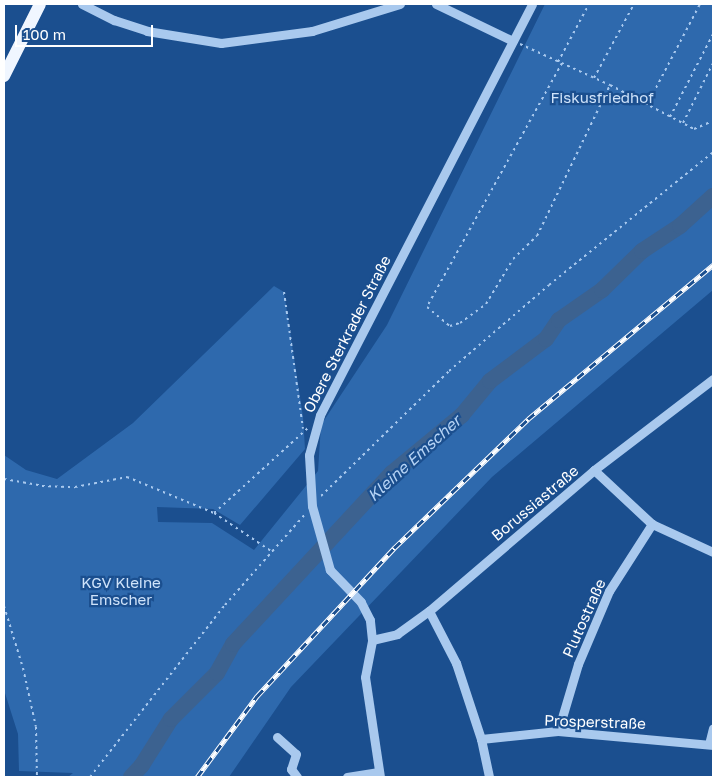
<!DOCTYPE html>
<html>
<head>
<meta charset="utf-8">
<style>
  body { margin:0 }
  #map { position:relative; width:717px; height:781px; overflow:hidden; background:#1b4f8f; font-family:"Golos Text",sans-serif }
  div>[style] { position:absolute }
  .green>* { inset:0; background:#2e69ad }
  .river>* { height:16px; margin:-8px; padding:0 8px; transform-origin:8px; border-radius:8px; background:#3c6290 }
  .path>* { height:2px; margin-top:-1px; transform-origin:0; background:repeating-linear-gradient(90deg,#a9c9ee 0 2.5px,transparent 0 6.5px) }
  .minor>* { height:9px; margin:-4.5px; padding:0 4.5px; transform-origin:4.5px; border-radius:4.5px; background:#a9c9ee }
  .major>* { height:12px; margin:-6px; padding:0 6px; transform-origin:6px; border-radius:6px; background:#f0f6ff }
  .rail>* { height:4.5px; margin-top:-2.25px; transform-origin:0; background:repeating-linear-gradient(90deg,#1b4f8f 0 8px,#fff 0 16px); box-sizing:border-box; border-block:1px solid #fff }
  span { translate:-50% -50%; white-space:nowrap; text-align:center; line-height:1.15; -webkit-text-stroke:4.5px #1b4f8f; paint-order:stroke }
  .park-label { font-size:15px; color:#cfe3fa }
  .street-label { font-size:15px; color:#fff }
  .water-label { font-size:16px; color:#b5d3f5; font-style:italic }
  .frame { position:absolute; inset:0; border:5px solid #fff; pointer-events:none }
  .scale { position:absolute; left:15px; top:25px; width:138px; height:22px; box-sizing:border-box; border:2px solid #fff; border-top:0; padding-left:6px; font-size:15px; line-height:18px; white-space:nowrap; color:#fff; -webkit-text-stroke:4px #1b4f8f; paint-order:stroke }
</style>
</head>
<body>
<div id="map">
  <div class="green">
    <div style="clip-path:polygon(545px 4px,713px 4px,713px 290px,492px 477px,291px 687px,229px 777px,68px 777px,73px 773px,19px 771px,18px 734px,4px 690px,4px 455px,26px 470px,57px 479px,133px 423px,274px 286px,284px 292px,303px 417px,305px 449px,240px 525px,213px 509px,157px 507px,158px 522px,212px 523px,254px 550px,318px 471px,321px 425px,387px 325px)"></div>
  </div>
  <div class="river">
    <div style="left:131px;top:777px;width:16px;rotate:-47deg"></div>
    <div style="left:142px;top:765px;width:54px;rotate:-57.8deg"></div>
    <div style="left:171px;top:719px;width:65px;rotate:-45deg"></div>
    <div style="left:217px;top:673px;width:33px;rotate:-61deg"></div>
    <div style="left:233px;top:644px;width:233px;rotate:-47.1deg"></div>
    <div style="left:392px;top:473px;width:91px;rotate:-39.6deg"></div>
    <div style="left:462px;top:415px;width:44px;rotate:-50.5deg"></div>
    <div style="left:490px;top:381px;width:70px;rotate:-36.9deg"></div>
    <div style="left:546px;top:339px;width:23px;rotate:-56deg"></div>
    <div style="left:559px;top:320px;width:52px;rotate:-34.9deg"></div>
    <div style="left:602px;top:290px;width:56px;rotate:-44.3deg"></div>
    <div style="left:642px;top:251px;width:45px;rotate:-33.3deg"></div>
    <div style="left:680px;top:226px;width:45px;rotate:-42.3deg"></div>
  </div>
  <div class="path">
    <div style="left:520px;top:44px;width:99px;rotate:24.5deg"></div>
    <div style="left:610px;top:85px;width:95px;rotate:27.6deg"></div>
    <div style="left:694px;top:129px;width:21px;rotate:-23deg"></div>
    <div style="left:558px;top:62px;width:66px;rotate:-61.9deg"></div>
    <div style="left:562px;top:63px;width:279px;rotate:119deg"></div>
    <div style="left:427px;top:307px;width:30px;rotate:40deg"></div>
    <div style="left:450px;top:326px;width:10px;rotate:-17deg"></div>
    <div style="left:460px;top:323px;width:32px;rotate:-36deg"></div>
    <div style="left:486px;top:304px;width:52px;rotate:-59deg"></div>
    <div style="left:513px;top:259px;width:33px;rotate:-44deg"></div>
    <div style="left:537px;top:236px;width:168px;rotate:-64.2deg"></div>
    <div style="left:594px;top:78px;width:84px;rotate:-61.6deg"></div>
    <div style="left:647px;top:105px;width:114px;rotate:-62.3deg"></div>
    <div style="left:670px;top:117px;width:93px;rotate:-62.6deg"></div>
    <div style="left:683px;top:123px;width:67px;rotate:-63.4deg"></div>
    <div style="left:284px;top:292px;width:138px;rotate:82.1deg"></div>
    <div style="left:4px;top:479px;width:39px;rotate:10deg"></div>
    <div style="left:42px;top:486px;width:33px;rotate:2deg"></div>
    <div style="left:75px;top:487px;width:53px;rotate:-10.9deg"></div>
    <div style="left:127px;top:477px;width:94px;rotate:22.5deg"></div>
    <div style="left:214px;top:513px;width:69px;rotate:33.7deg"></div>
    <div style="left:321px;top:496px;width:179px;rotate:-44.3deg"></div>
    <div style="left:449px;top:371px;width:132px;rotate:-40.7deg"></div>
    <div style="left:549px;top:285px;width:211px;rotate:-39deg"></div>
    <div style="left:214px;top:513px;width:127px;rotate:-42.1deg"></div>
    <div style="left:4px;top:606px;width:65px;rotate:73deg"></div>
    <div style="left:23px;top:668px;width:60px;rotate:77.6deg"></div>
    <div style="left:36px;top:727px;width:50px;rotate:88.9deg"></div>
    <div style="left:90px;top:777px;width:219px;rotate:-51.9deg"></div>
    <div style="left:225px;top:605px;width:123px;rotate:-48.6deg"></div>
  </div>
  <div class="minor">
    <div style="left:82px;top:4px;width:36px;rotate:27deg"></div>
    <div style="left:114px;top:20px;width:35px;rotate:18deg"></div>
    <div style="left:147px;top:31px;width:75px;rotate:9.2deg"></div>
    <div style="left:221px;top:43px;width:92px;rotate:-7.5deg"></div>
    <div style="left:312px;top:31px;width:92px;rotate:-17.1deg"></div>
    <div style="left:436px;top:4px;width:85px;rotate:25.7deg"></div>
    <div style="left:594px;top:470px;width:79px;rotate:43deg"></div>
    <div style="left:652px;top:524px;width:67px;rotate:24.7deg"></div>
    <div style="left:429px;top:611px;width:59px;rotate:62.6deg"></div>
    <div style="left:456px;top:663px;width:80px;rotate:71.8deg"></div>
    <div style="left:481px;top:739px;width:39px;rotate:78deg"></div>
    <div style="left:372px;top:640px;width:26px;rotate:-13deg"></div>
    <div style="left:397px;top:634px;width:39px;rotate:-36deg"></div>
    <div style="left:429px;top:611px;width:217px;rotate:-40.5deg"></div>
    <div style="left:594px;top:470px;width:150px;rotate:-37.4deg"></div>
    <div style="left:558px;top:731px;width:70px;rotate:-73.4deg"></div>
    <div style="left:578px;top:664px;width:79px;rotate:-67deg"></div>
    <div style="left:609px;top:591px;width:80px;rotate:-57.3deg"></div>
    <div style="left:277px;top:737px;width:25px;rotate:42deg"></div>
    <div style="left:296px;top:754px;width:16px;rotate:108deg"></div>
    <div style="left:291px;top:769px;width:10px;rotate:53deg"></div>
    <div style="left:481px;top:739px;width:77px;rotate:-5.9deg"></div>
    <div style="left:558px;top:731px;width:156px;rotate:5.2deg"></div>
    <div style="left:709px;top:744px;width:16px;rotate:-76deg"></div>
    <div style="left:347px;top:777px;width:32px;rotate:-9deg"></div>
    <div style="left:380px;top:777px;width:101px;rotate:-98.5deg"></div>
    <div style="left:365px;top:677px;width:38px;rotate:-79deg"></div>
    <div style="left:372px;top:640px;width:20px;rotate:-96deg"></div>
    <div style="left:370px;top:620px;width:20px;rotate:-117deg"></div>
    <div style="left:361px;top:602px;width:45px;rotate:-134.1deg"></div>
    <div style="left:330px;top:570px;width:66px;rotate:-105.7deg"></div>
    <div style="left:312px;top:506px;width:51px;rotate:-93.4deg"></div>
    <div style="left:309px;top:455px;width:41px;rotate:-74.6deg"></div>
    <div style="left:320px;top:415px;width:462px;rotate:-62.7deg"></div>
  </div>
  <div class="major">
    <div style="left:4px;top:76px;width:80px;rotate:-63.4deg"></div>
  </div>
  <div class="rail">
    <div style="left:197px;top:777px;width:101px;rotate:-53.5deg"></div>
    <div style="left:257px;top:696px;width:202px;rotate:-47.2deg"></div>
    <div style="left:394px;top:548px;width:186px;rotate:-43.9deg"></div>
    <div style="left:528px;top:419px;width:241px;rotate:-39.8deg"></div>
  </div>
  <div class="park-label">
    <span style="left:602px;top:98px">Fiskusfriedhof</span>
    <span style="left:121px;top:591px">KGV Kleine<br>Emscher</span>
  </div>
  <div class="street-label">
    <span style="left:347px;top:334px;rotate:-63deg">Obere Sterkrader Straße</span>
    <span style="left:535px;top:503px;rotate:-40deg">Borussiastraße</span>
    <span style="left:584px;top:618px;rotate:-66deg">Plutostraße</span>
    <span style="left:595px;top:722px;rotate:2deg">Prosperstraße</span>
  </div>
  <div class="water-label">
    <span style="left:414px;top:458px;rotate:-42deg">Kleine Emscher</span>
  </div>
  <div class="frame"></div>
  <div class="scale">100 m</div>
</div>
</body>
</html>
